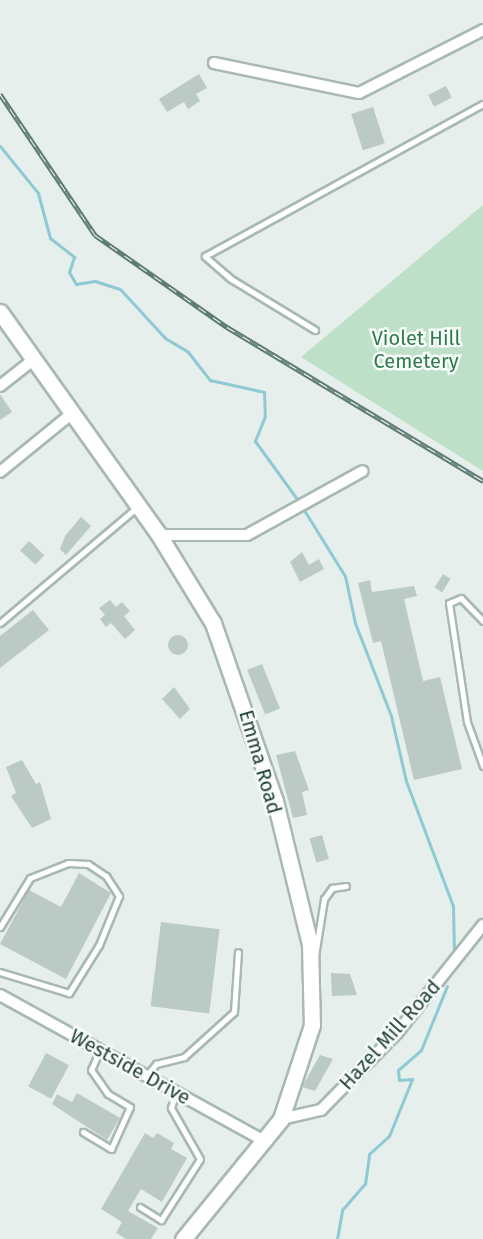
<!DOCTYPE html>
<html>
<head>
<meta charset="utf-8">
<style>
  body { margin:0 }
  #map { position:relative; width:483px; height:1239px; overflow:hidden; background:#e6efeb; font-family:"Fira Sans",sans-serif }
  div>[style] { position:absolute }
  .green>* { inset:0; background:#bfe0c8 }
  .stream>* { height:3px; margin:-1.5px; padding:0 1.5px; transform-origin:1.5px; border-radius:1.5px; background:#8ec9d4 }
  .building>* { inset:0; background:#bbcac4; transform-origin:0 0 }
  .round { border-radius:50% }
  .roads { filter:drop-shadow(2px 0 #a8b8b2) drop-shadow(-2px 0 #a8b8b2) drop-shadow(0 2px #a8b8b2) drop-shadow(0 -2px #a8b8b2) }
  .lane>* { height:5px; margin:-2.5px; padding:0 2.5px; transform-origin:2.5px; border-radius:2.5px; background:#fff }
  .street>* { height:10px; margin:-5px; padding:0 5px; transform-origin:5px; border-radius:5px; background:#fff }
  .secondary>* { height:15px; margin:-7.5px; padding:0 7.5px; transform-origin:7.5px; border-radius:7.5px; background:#fff }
  .rail>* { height:5px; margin-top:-2.5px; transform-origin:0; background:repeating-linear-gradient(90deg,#f7fbf9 0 9px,#5f7d75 0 18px); box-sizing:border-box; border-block:2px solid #5f7d75 }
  span { translate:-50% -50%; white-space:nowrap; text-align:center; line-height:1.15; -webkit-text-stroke:5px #f7fbf9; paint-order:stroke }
  .park-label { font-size:20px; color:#2d7a4b }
  .street-label { font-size:20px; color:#24423a }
</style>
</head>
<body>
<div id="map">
  <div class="green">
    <div style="clip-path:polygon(483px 205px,483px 471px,301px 357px)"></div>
  </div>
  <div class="stream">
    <div style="left:0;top:146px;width:60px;rotate:51deg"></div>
    <div style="left:38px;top:193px;width:47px;rotate:75.1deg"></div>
    <div style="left:50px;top:238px;width:31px;rotate:38deg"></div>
    <div style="left:74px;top:257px;width:16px;rotate:108deg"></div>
    <div style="left:69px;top:272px;width:14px;rotate:60deg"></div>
    <div style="left:76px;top:284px;width:19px;rotate:-9deg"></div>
    <div style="left:95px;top:281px;width:26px;rotate:18deg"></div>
    <div style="left:120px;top:289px;width:67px;rotate:47.4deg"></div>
    <div style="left:165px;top:338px;width:27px;rotate:31deg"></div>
    <div style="left:188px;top:352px;width:36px;rotate:52deg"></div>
    <div style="left:210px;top:380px;width:55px;rotate:12.5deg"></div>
    <div style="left:264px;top:392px;width:24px;rotate:88deg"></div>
    <div style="left:265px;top:416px;width:27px;rotate:112deg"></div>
    <div style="left:255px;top:441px;width:72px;rotate:54.1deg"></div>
    <div style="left:304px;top:510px;width:78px;rotate:58.2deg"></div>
    <div style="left:345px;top:576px;width:48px;rotate:78deg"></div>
    <div style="left:355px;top:623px;width:100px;rotate:68.8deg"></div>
    <div style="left:391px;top:716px;width:67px;rotate:77deg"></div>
    <div style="left:406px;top:781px;width:134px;rotate:69.4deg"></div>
    <div style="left:453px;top:906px;width:46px;rotate:88.8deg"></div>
    <div style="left:337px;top:1239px;width:29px;rotate:-80deg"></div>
    <div style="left:342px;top:1210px;width:35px;rotate:-49deg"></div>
    <div style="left:365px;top:1184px;width:30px;rotate:-82deg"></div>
    <div style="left:369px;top:1154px;width:27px;rotate:-42deg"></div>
    <div style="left:389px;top:1136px;width:61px;rotate:-68deg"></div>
    <div style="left:412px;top:1079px;width:13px;rotate:176deg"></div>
    <div style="left:399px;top:1080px;width:10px;rotate:-96deg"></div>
    <div style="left:398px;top:1070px;width:30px;rotate:-41deg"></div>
    <div style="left:421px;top:1050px;width:69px;rotate:-67.9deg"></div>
  </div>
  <div class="building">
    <div style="clip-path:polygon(199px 74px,207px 88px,196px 94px,200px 101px,188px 109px,184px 102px,167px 112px,159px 99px)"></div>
    <div style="left:446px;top:86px;width:13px;height:20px;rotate:63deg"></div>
    <div style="left:373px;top:107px;width:38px;height:23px;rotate:72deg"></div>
    <div style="clip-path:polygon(0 394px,12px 412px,0 420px)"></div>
    <div style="clip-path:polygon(81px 517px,91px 526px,66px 555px,60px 549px,65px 536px)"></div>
    <div style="left:29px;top:541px;width:21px;height:13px;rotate:43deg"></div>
    <div style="clip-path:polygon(302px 552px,309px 565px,319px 559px,324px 569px,300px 582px,290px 562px)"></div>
    <div style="left:443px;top:574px;width:9px;height:16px;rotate:32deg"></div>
    <div style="clip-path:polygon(370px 580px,372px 592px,414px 586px,417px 596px,404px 599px,423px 681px,440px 677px,462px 769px,414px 780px,381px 641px,373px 643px,358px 583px)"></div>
    <div style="clip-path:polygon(110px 600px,116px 607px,122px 602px,130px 611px,124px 616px,135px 630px,125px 639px,111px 623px,106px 627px,100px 619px,105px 615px,99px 608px)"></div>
    <div style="clip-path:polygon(33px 610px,49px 630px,0 668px,0 636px)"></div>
    <div class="round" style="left:168px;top:635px;width:20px;height:20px"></div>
    <div style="left:262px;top:664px;width:48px;height:16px;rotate:68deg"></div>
    <div style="clip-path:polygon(174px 687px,190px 709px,180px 719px,162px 699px)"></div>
    <div style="clip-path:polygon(295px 751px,309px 790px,302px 792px,307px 815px,293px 818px,276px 755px)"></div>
    <div style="clip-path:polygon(22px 760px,36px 784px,40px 782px,51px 819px,32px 828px,11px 796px,16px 793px,6px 767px)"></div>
    <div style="left:322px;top:835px;width:25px;height:13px;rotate:74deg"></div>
    <div style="clip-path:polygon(79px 873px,111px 893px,66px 979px,0 944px,29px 890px,61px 907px)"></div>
    <div style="left:161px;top:922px;width:59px;height:85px;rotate:7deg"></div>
    <div style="clip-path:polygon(331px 973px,350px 974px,357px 995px,332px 996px)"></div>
    <div style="left:46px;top:1053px;width:26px;height:38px;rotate:28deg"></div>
    <div style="clip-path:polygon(320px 1055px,333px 1059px,315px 1091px,302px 1087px)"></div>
    <div style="clip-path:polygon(77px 1093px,120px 1118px,107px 1140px,52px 1104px,57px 1094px,72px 1102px)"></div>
    <div style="clip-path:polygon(145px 1133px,153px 1138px,157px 1133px,174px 1143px,171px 1149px,187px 1158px,162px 1202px,141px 1189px,128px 1211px,158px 1228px,151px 1239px,126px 1239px,116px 1233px,122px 1222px,101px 1209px)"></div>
  </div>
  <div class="roads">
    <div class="lane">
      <div style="left:315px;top:330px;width:98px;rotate:-148.7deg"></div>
      <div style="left:231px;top:279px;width:35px;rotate:-139deg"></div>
      <div style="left:205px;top:256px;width:317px;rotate:-28.7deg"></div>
      <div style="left:483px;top:621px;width:32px;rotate:-134deg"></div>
      <div style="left:461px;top:598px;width:13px;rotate:157deg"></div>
      <div style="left:449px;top:603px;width:120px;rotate:81.4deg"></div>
      <div style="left:467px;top:722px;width:47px;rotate:70deg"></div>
      <div style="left:0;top:623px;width:178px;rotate:-40.2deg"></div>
      <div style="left:0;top:927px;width:57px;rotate:-58.5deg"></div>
      <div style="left:30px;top:878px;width:41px;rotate:-21.5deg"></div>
      <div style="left:68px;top:863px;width:20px;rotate:3deg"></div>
      <div style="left:88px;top:864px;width:22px;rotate:34deg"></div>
      <div style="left:106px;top:876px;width:24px;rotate:57deg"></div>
      <div style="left:119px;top:896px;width:53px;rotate:112.2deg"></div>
      <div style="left:99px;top:945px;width:57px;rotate:122deg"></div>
      <div style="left:69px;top:993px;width:72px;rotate:-163.1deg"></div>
      <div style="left:315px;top:956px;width:58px;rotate:-81deg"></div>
      <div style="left:324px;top:899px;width:14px;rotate:-54deg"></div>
      <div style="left:332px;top:888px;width:14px;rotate:-8deg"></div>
      <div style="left:146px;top:1076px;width:16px;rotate:-50deg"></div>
      <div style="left:156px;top:1064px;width:29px;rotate:-14deg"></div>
      <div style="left:184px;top:1057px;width:67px;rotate:-42deg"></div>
      <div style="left:234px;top:1012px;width:60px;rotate:-86.2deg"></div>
      <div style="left:83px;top:1132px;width:33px;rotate:31deg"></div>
      <div style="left:111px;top:1149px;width:46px;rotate:-65.7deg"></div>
      <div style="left:130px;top:1107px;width:26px;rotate:-149deg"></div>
      <div style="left:108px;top:1094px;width:29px;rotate:-125deg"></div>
      <div style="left:91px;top:1070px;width:22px;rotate:-66deg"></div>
      <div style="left:140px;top:1207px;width:25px;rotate:32deg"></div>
      <div style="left:161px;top:1220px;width:72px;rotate:-57.4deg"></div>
      <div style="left:200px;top:1159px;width:59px;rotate:-119.6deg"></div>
      <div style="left:171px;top:1108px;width:17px;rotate:-73deg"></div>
    </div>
    <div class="street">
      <div style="left:214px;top:63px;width:148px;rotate:11.7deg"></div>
      <div style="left:359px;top:93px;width:139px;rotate:-26.9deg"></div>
      <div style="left:0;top:386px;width:42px;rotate:-38.2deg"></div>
      <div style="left:0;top:472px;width:92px;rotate:-39.2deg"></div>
      <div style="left:159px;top:535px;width:88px"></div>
      <div style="left:247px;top:535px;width:132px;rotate:-28.9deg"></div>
      <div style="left:0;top:995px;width:298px;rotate:28.9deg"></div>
      <div style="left:281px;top:1119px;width:41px;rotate:-12.7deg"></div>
      <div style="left:321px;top:1110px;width:108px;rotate:-45.4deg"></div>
      <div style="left:397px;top:1033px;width:138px;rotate:-51.5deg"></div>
    </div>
    <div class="secondary">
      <div style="left:0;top:312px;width:274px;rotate:54.5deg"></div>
      <div style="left:159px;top:535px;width:103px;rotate:58.5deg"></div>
      <div style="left:213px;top:623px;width:188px;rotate:70.8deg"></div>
      <div style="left:275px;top:801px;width:148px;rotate:76.3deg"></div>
      <div style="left:310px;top:945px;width:80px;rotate:88.6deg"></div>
      <div style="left:312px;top:1025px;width:99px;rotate:108.3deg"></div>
      <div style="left:281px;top:1119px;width:155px;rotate:129.2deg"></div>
    </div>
  </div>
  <div class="rail">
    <div style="left:0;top:94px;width:170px;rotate:56deg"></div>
    <div style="left:95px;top:235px;width:161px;rotate:34.9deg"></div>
    <div style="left:227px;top:327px;width:299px;rotate:31deg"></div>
  </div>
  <div class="park-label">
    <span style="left:416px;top:350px">Violet Hill<br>Cemetery</span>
  </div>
  <div class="street-label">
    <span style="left:260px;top:762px;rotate:74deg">Emma Road</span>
    <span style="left:390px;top:1035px;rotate:-48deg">Hazel Mill Road</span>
    <span style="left:130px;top:1067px;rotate:29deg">Westside Drive</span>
  </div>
</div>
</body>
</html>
